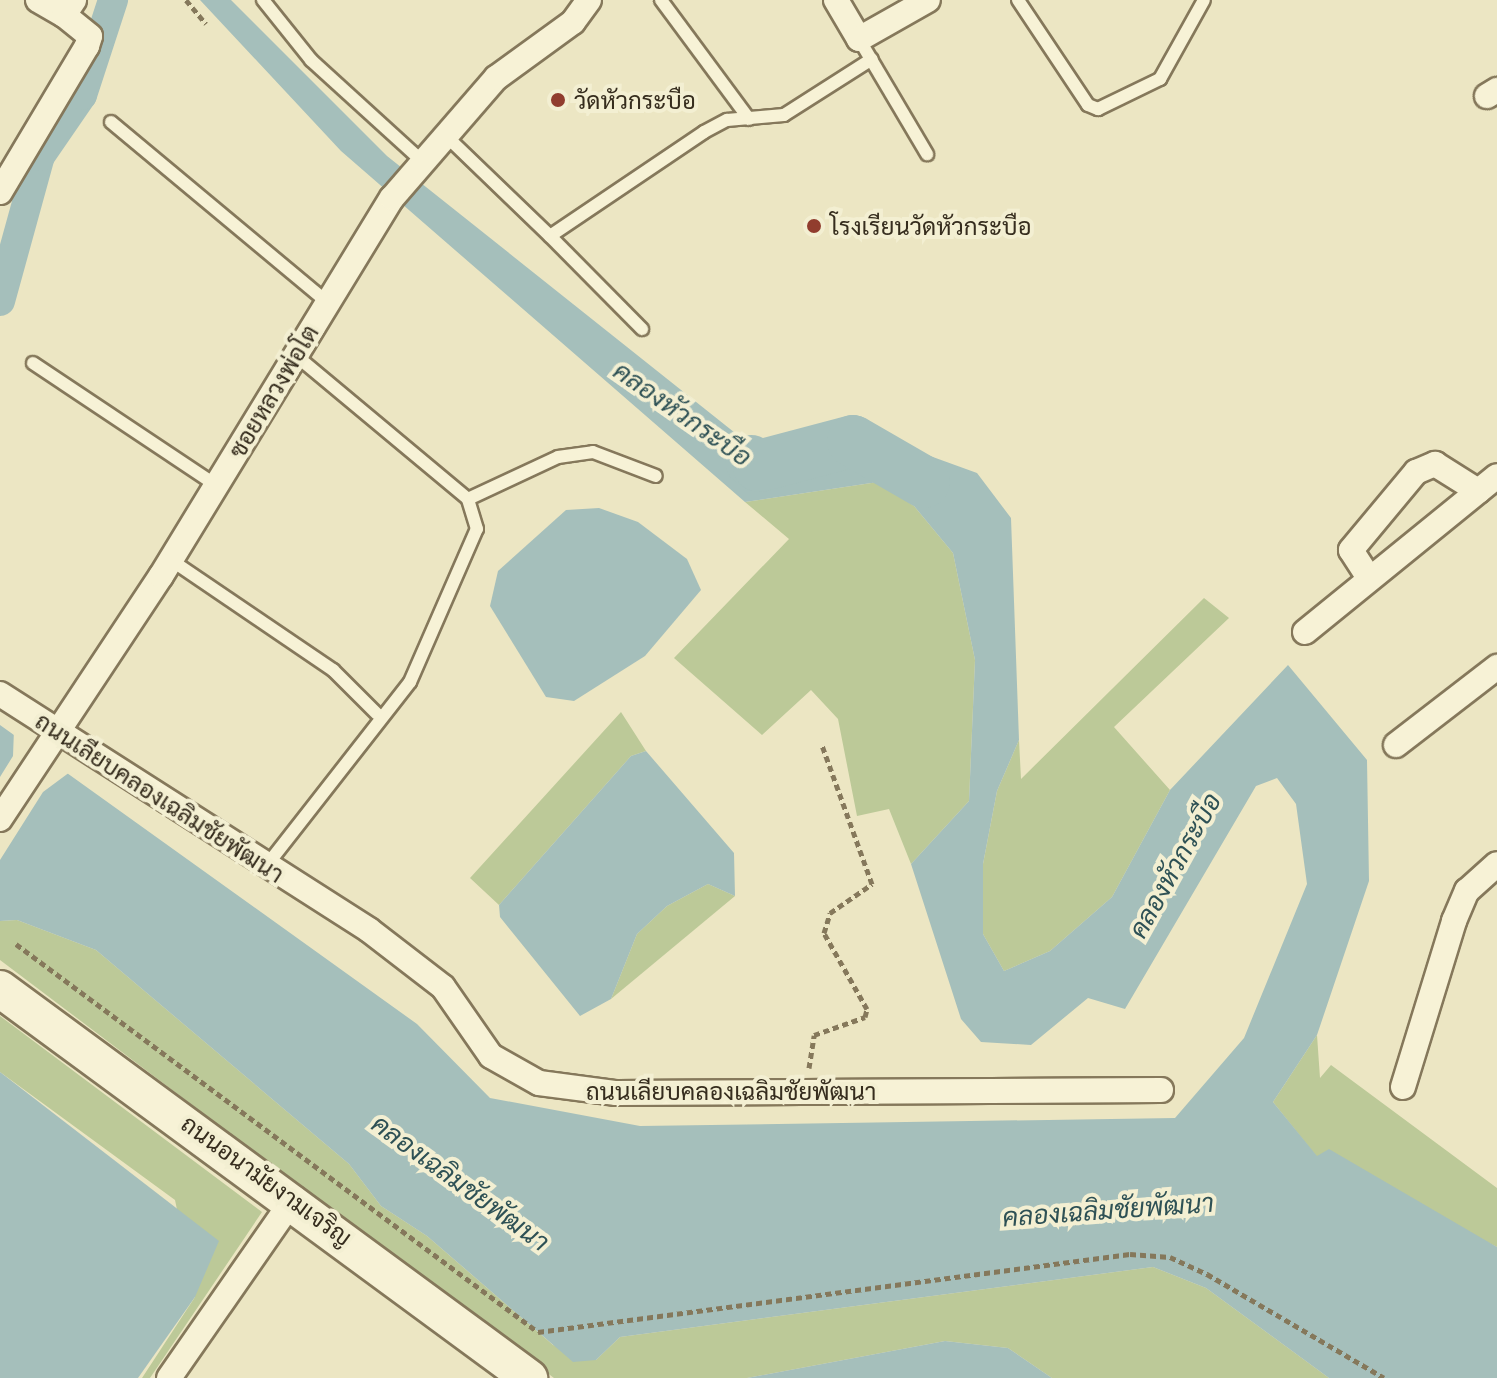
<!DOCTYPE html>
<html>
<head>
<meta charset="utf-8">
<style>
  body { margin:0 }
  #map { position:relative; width:1497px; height:1378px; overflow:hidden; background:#ece6c3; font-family:"Playfair Display",Sarabun,serif }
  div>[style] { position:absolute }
  .green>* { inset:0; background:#bcc998 }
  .water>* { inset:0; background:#a5bfbb }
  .pier>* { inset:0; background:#ece6c3 }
  .canal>* { height:30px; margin:-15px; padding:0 15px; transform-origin:15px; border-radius:15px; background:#a5bfbb }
  .river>* { height:52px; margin:-26px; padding:0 26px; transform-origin:26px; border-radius:26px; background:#a5bfbb }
  .path>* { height:5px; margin-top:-2.5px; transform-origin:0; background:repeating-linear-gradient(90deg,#85785b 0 6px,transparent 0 10px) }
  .roads { filter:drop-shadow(2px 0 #85785b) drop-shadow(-2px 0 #85785b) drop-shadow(0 2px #85785b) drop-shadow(0 -2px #85785b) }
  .lane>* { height:12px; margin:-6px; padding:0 6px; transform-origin:6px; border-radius:6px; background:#f7f2d6 }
  .street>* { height:24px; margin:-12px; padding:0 12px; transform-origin:12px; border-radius:12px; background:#f7f2d6 }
  .secondary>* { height:36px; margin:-18px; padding:0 18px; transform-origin:18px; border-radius:18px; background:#f7f2d6 }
  .dots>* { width:22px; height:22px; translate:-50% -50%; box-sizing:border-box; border:4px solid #f3efd2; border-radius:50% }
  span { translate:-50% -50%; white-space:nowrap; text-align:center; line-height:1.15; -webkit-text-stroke:8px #f3efd2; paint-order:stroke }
  .poi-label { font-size:24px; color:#362d1e }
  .left { translate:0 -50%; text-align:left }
  .street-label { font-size:24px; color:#362d1e }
  .water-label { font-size:26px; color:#2e5155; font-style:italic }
</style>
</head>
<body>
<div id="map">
  <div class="green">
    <div style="clip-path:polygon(878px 482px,914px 506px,953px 553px,975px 660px,969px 801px,911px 864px,889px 809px,857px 816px,838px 719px,811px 690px,762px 735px,674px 658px,789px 539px,745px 502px)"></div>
    <div style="clip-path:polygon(1204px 598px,1229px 618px,1114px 727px,1170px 790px,1112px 897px,1050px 951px,1004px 971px,983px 934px,983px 864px,997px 791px,1019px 740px,1021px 779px)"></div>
    <div style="clip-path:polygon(621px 712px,646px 751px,631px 756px,499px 905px,470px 878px)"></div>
    <div style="clip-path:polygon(708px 884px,735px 896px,611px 999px,637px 934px,667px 906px)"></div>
    <div style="clip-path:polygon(17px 920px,96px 950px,349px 1164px,381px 1206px,427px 1236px,553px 1345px,596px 1360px,620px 1337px,1153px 1267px,1206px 1288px,1329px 1378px,1052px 1378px,1008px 1348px,945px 1341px,747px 1378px,554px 1378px,0 960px,0 921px)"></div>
    <div style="clip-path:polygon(0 1016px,262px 1212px,150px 1378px,142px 1378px,195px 1297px,175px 1200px,0 1072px)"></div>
    <div style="clip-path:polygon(1317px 1035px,1320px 1078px,1331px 1065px,1497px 1188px,1497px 1247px,1317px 1157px,1273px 1102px)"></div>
  </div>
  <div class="water">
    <div style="clip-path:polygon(200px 0,231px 0,387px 156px,759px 452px,897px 444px,977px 473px,1011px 518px,1019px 740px,997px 791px,983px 864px,983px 934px,1004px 971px,1050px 951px,1112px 897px,1170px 790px,1288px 665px,1367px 760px,1369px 881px,1317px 1035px,1273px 1102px,1317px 1156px,1329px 1149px,1497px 1247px,1497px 1378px,1329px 1378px,1206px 1288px,1153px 1267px,620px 1337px,596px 1360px,573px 1362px,427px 1236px,381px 1206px,349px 1164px,96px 950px,17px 920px,0 921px,0 725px,417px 1024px,490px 1098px,640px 1126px,1175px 1118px,1244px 1038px,1307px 884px,1296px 804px,1277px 778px,1256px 786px,1125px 1009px,1088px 998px,1031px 1045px,981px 1042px,961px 1019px,911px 864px,969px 801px,975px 660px,953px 553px,914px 506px,878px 482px,745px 502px,341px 151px)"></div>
    <div style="clip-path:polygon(599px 508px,638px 522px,687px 559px,701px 590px,645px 656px,574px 701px,546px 697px,490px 606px,498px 571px,566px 510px)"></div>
    <div style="clip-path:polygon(646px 751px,734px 853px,735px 896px,708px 884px,667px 906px,637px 934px,611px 999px,580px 1016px,500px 917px,499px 905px,631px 756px)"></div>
    <div style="clip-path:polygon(0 1072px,219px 1241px,195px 1297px,138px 1378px,0 1378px)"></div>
    <div style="clip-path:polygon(945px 1341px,1008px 1348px,1052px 1378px,747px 1378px)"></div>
  </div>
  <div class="pier">
    <div style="clip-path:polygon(14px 729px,74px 769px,43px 792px,0 860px,0 777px,13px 756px)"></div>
  </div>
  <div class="canal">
    <div style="left:0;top:301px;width:150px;rotate:-74.6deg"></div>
    <div style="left:40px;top:156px;width:74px;rotate:-55.5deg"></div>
    <div style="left:82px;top:95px;width:100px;rotate:-71.9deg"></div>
  </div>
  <div class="river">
    <div style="left:751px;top:461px;width:9px;rotate:32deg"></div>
    <div style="left:759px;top:466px;width:97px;rotate:-14.9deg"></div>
    <div style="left:853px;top:441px;width:82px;rotate:30deg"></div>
  </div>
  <div class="path">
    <div style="left:186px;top:0;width:31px;rotate:50deg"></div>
    <div style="left:16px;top:944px;width:650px;rotate:36.62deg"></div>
    <div style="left:538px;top:1332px;width:597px;rotate:-7.51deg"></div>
    <div style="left:1130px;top:1254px;width:40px;rotate:4.3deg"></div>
    <div style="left:1170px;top:1257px;width:41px;rotate:24.7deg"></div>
    <div style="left:1207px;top:1274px;width:205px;rotate:30.4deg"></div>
    <div style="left:809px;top:1068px;width:33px;rotate:-81deg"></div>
    <div style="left:814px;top:1035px;width:54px;rotate:-19.4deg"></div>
    <div style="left:865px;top:1017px;width:8px;rotate:-76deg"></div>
    <div style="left:867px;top:1009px;width:87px;rotate:-119.5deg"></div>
    <div style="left:824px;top:933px;width:21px;rotate:-73deg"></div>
    <div style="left:830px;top:913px;width:51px;rotate:-34.6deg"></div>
    <div style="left:872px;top:884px;width:148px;rotate:-109.8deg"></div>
  </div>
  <div class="roads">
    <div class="lane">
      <div style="left:263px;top:0;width:77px;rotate:51.3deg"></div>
      <div style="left:311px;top:60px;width:149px;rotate:42.3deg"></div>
      <div style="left:661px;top:0;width:148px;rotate:53.5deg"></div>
      <div style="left:1018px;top:0;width:126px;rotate:56.3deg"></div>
      <div style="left:1088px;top:105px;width:11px;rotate:22deg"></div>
      <div style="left:1098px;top:109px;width:69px;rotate:-25.8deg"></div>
      <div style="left:1160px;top:79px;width:90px;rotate:-60.9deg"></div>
      <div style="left:859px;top:39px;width:134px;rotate:59.4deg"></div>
      <div style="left:111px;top:122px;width:280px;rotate:39.8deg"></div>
      <div style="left:443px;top:133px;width:149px;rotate:43.9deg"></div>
      <div style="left:550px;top:236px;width:186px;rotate:-34deg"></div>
      <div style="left:704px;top:132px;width:26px;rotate:-28deg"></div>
      <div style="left:727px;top:120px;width:57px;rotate:-5deg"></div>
      <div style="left:784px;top:115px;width:104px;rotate:-32.5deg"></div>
      <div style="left:550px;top:236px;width:131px;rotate:45.3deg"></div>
      <div style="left:33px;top:363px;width:220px;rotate:33.7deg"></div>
      <div style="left:468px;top:499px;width:99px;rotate:-25deg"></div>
      <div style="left:558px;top:457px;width:35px;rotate:-8deg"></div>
      <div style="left:593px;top:452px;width:67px;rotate:20.9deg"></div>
      <div style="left:171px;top:560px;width:196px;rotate:34.2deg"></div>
      <div style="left:333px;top:670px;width:62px;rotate:45deg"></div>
      <div style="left:267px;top:865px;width:232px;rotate:-52deg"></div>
      <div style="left:410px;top:682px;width:167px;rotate:-66.4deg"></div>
      <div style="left:477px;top:529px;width:31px;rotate:-107deg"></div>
      <div style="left:468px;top:499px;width:225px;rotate:-140.2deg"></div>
    </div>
    <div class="street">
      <div style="left:38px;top:0;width:30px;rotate:30deg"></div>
      <div style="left:836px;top:0;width:45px;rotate:59.5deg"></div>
      <div style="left:859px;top:39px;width:79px;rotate:-29.5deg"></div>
      <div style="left:1487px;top:96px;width:12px;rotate:-31deg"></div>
      <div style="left:0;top:192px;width:170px;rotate:-59.2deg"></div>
      <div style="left:87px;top:46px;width:10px;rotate:-73deg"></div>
      <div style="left:90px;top:36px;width:33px;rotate:-141deg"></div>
      <div style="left:64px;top:15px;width:18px;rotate:-56deg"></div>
      <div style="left:1369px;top:578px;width:33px;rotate:-123deg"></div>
      <div style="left:1351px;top:550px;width:102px;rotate:-50.2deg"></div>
      <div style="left:1416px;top:472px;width:21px;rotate:-23deg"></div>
      <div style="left:1435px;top:464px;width:51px;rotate:32.1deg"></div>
      <div style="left:1305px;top:632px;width:247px;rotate:-39.1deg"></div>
      <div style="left:0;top:694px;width:438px;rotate:32.6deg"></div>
      <div style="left:369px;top:930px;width:93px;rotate:37.6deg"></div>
      <div style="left:443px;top:987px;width:84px;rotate:55.2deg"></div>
      <div style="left:491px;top:1056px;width:55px;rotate:29.4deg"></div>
      <div style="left:539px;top:1083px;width:78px;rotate:7.4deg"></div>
      <div style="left:616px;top:1093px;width:545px;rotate:-0.32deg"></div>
      <div style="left:1396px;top:745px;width:128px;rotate:-37.7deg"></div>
      <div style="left:0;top:819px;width:291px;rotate:-56.5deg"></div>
      <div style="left:161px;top:576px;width:443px;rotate:-58.6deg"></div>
      <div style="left:392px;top:198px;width:159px;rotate:-49.1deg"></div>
      <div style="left:496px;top:78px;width:95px;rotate:-36deg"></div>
      <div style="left:573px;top:22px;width:27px;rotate:-54deg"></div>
      <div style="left:1403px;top:1087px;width:174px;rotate:-72.9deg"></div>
      <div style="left:1454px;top:921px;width:33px;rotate:-67deg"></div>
      <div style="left:1467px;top:891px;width:40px;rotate:-42deg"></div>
      <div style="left:169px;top:1378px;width:219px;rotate:-55.2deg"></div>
    </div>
    <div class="secondary">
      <div style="left:0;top:989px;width:657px;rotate:36.33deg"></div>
    </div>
  </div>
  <div class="dots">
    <div style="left:558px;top:100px;background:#913d2e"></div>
    <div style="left:814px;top:226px;background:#913d2e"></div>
  </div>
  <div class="poi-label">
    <span class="left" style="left:574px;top:100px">วัดหัวกระบือ</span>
    <span class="left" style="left:830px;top:226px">โรงเรียนวัดหัวกระบือ</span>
  </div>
  <div class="street-label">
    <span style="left:273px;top:391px;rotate:-59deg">ซอยหลวงพ่อโต</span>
    <span style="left:160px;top:797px;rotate:33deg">ถนนเลียบคลองเฉลิมชัยพัฒนา</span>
    <span style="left:731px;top:1091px">ถนนเลียบคลองเฉลิมชัยพัฒนา</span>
    <span style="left:267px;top:1180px;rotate:36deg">ถนนอนามัยงามเจริญ</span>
  </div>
  <div class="water-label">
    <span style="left:683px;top:413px;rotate:35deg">คลองหัวกระบือ</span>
    <span style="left:1174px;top:865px;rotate:-61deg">คลองหัวกระบือ</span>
    <span style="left:461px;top:1182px;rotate:36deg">คลองเฉลิมชัยพัฒนา</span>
    <span style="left:1108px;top:1209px;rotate:-4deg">คลองเฉลิมชัยพัฒนา</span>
  </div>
</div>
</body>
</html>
